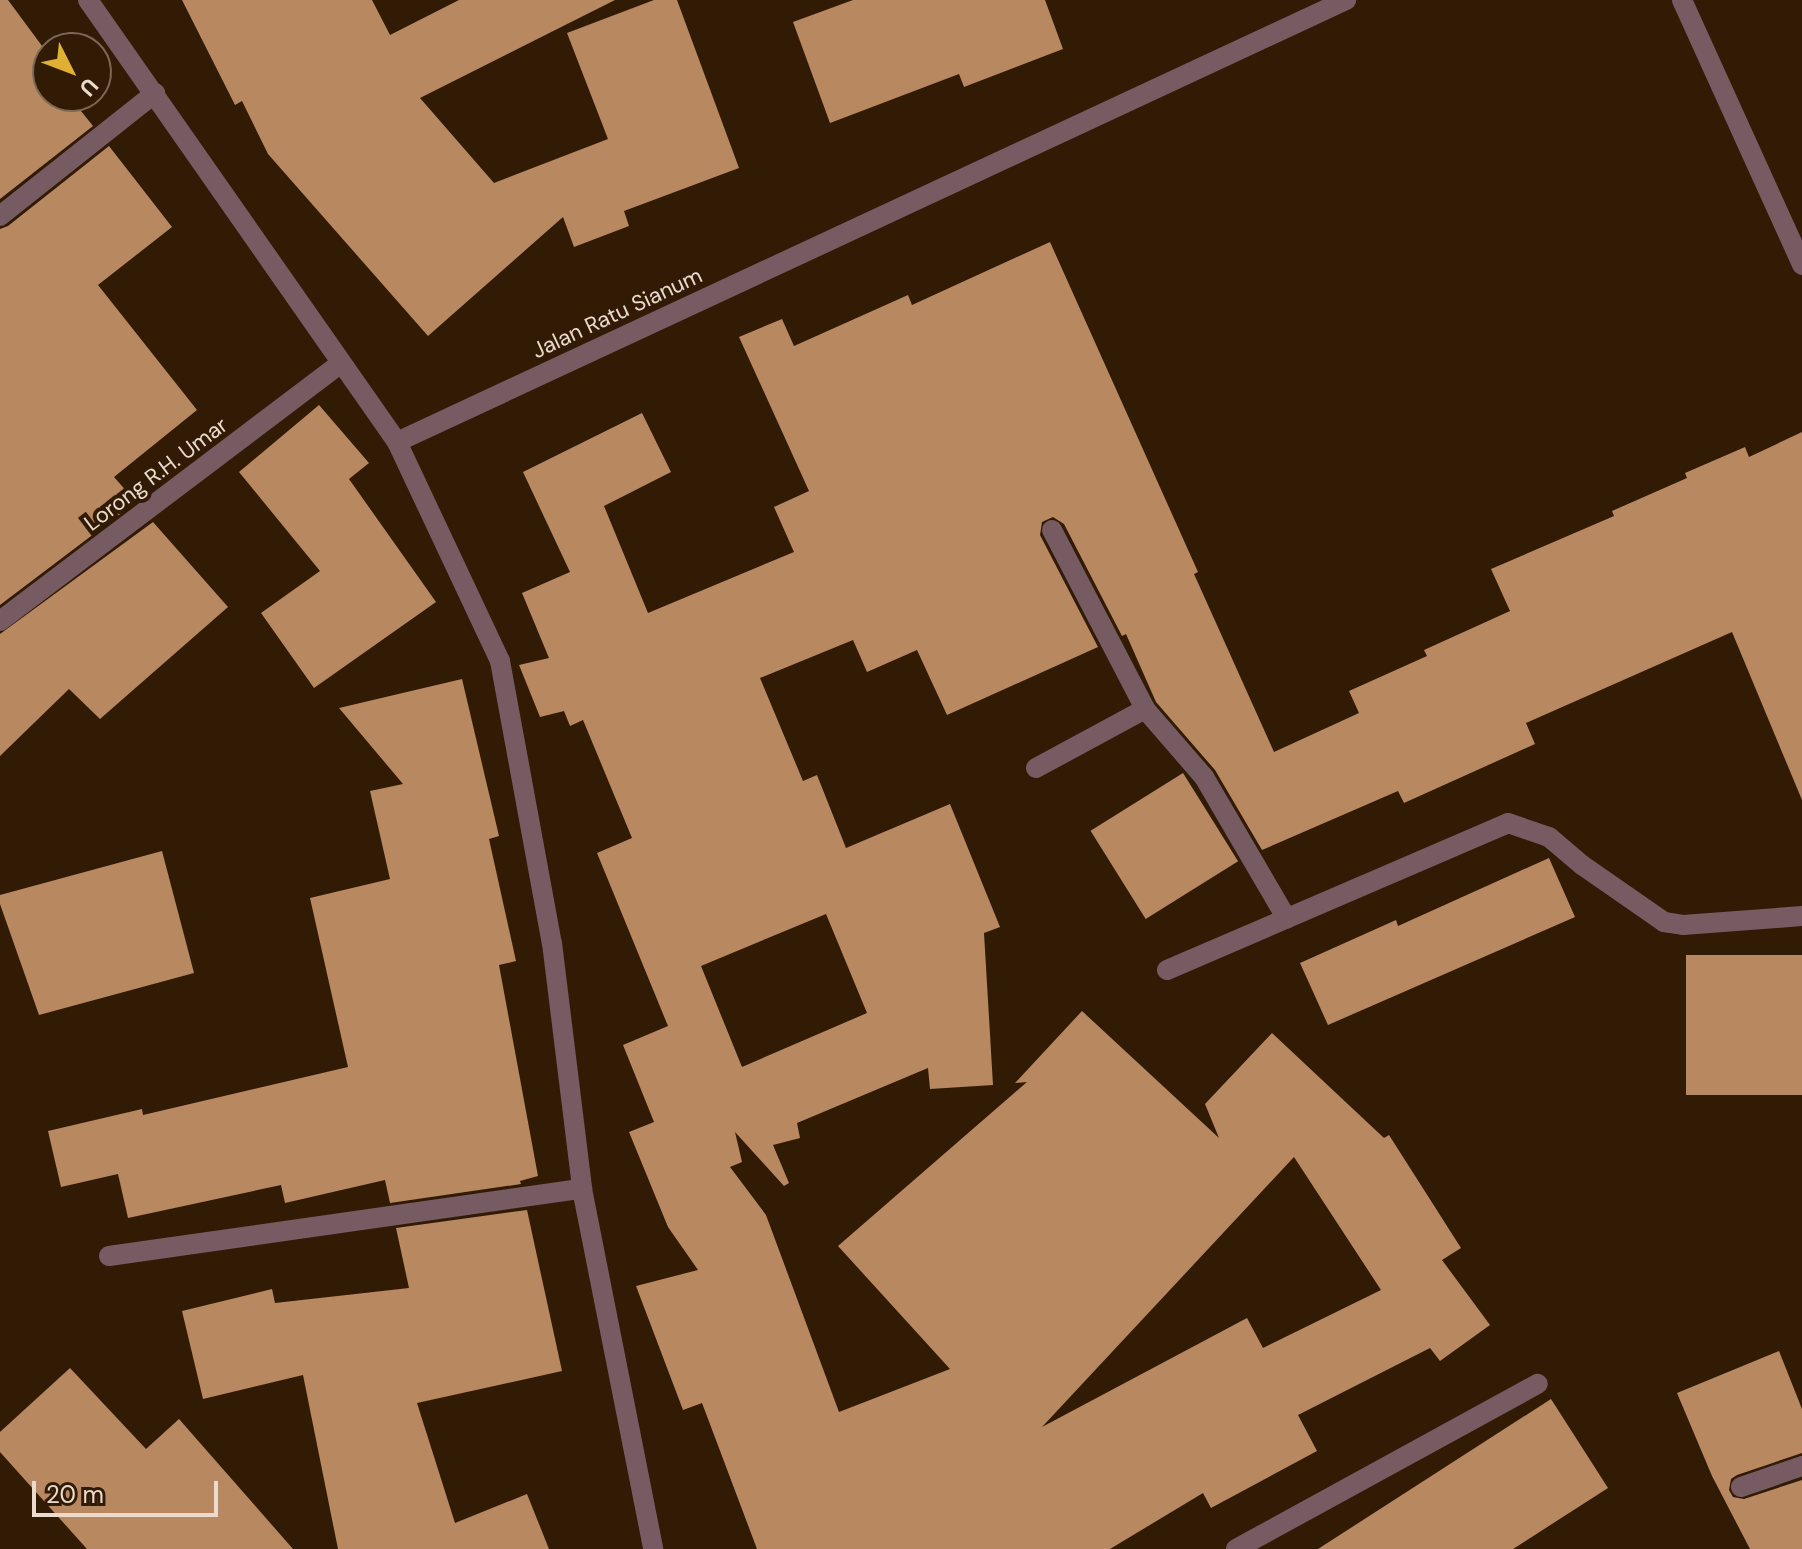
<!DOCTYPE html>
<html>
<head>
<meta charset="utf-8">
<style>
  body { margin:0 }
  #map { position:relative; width:1802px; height:1549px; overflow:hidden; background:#321b05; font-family:"DM Sans",sans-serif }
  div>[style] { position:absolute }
  .building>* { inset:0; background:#b88861; transform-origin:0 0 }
  .minor>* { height:20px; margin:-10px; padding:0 10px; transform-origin:10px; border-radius:10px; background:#765b62 }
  span { translate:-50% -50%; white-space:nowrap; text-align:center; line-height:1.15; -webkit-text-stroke:8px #321b05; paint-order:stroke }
  .street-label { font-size:22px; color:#ebdbce }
  .north { position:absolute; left:32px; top:32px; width:80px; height:80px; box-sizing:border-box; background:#321b05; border:2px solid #7c6855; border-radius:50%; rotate:132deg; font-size:22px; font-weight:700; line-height:32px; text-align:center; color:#ebdbce }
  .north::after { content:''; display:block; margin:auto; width:28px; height:36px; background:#dfb034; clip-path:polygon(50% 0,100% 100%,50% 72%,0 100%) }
  .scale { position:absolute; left:32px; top:1481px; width:186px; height:36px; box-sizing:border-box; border:4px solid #ebdbce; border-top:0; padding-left:10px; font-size:24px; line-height:28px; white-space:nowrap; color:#ebdbce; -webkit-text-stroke:6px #321b05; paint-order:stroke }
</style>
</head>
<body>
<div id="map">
  <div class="building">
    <div style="clip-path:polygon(0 0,8px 0,48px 54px,48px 96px,69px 96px,93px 126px,0 199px)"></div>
    <div style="clip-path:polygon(182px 0,372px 0,390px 35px,459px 0,615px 0,420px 98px,494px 183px,608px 139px,567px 33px,654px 0,677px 0,739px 168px,624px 211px,629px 226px,574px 247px,563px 217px,428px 336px,268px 154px,242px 101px,235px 105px)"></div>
    <div style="clip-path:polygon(853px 0,1045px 0,1063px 49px,964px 87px,959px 74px,830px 123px,793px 22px)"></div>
    <div style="clip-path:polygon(109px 146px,172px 227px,98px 285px,197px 410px,114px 477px,136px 502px,0 605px,0 229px,8px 226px)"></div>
    <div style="clip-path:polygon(evenodd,1050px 242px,1198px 572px,1194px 574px,1274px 752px,1359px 713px,1349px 691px,1427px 656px,1424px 650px,1510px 611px,1491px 569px,1614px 516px,1612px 511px,1687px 478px,1685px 473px,1745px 447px,1749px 457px,1802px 432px,1802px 800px,1732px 632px,1526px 723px,1535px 744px,1404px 803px,1398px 791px,1262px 850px,1215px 770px,1156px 702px,1126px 634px,1122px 636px,1064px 524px,1053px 517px,1042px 522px,1040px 535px,1098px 647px,947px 715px,917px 650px,867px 672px,853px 640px,760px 678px,803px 781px,817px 775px,846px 848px,950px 804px,1000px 927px,984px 933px,993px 1085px,930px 1089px,928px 1068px,797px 1123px,800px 1138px,773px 1145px,789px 1183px,784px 1186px,735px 1132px,742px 1162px,730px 1167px,766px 1215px,839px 1412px,950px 1369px,838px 1246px,1027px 1082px,1015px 1083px,1082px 1011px,1219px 1138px,1205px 1104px,1272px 1033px,1384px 1138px,1389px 1135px,1461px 1248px,1442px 1260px,1490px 1325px,1440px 1361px,1430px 1348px,1298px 1415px,1317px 1451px,1211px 1508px,1203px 1493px,1110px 1549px,757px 1549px,702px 1403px,683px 1410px,636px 1286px,698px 1270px,668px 1227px,629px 1132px,654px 1122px,623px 1045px,668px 1026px,597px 853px,632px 838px,583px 720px,570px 726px,564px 711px,540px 717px,519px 665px,549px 658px,522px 593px,570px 572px,523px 472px,642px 413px,671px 472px,604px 506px,648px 613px,794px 552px,774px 507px,809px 491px,739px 337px,782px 319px,794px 346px,908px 295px,912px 305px,1050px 242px,826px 914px,867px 1013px,742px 1067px,701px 966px,826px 914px,1050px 242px,1294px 1157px,1381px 1290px,1263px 1348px,1247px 1318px,1042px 1427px,1294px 1157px)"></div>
    <div style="clip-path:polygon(319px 405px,369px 463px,349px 479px,436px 602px,314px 688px,261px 613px,320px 571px,239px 472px)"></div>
    <div style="clip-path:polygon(153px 522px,228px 607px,100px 719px,69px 689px,0 756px,0 634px)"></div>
    <div style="clip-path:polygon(462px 679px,499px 836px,489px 839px,516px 961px,499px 965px,538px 1176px,520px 1181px,521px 1184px,390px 1203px,385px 1180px,285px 1203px,281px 1185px,128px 1218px,118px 1174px,61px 1187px,48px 1131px,142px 1109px,143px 1115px,348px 1067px,310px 898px,390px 879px,370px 791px,403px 784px,339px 708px)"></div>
    <div style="left:1183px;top:773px;width:104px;height:109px;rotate:58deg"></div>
    <div style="clip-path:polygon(162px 851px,194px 973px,39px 1015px,0 904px,0 895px)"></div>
    <div style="clip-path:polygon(1549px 858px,1575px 917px,1328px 1025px,1300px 963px,1396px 920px,1398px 926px)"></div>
    <div style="left:1802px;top:955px;width:140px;height:116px;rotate:90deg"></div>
    <div style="clip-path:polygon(527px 1210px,562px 1371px,417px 1403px,455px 1523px,527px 1494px,549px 1549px,338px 1549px,303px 1375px,203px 1399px,182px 1311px,272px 1289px,275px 1303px,409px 1288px,396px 1228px)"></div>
    <div style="clip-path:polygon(1779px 1351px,1802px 1409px,1802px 1453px,1737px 1475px,1731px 1479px,1729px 1490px,1733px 1497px,1744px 1499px,1802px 1480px,1802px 1549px,1750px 1549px,1712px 1476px,1677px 1393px)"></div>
    <div style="clip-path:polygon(70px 1368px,146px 1449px,179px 1419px,293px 1549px,87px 1549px,0 1452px,0 1432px)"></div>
    <div style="clip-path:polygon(1551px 1399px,1608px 1488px,1513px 1549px,1318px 1549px)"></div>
  </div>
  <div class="minor">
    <div style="left:88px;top:0;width:539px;rotate:55.04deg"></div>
    <div style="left:397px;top:442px;width:1047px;rotate:-24.97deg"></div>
    <div style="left:1682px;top:0;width:291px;rotate:65.6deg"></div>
    <div style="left:0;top:216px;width:198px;rotate:-38.4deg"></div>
    <div style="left:397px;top:442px;width:242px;rotate:64.8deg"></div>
    <div style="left:500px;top:661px;width:287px;rotate:79.6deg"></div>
    <div style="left:552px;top:943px;width:248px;rotate:83deg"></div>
    <div style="left:582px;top:1189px;width:367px;rotate:78.8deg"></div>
    <div style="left:1052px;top:530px;width:202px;rotate:62.5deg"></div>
    <div style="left:1145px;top:709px;width:90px;rotate:49.1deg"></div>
    <div style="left:1204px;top:777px;width:164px;rotate:59.7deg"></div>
    <div style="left:0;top:621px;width:426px;rotate:-37.1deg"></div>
    <div style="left:1036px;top:768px;width:124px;rotate:-28.4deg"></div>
    <div style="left:1167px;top:970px;width:371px;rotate:-23.3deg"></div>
    <div style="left:1508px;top:823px;width:43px;rotate:18.9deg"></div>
    <div style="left:1549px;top:837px;width:43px;rotate:40.3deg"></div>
    <div style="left:1582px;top:865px;width:100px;rotate:34.8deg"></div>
    <div style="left:1664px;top:922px;width:19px;rotate:9deg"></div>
    <div style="left:1683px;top:925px;width:119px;rotate:-4.3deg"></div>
    <div style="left:109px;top:1256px;width:478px;rotate:-8.1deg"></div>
    <div style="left:1741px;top:1487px;width:65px;rotate:-19deg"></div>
    <div style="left:1236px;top:1549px;width:344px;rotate:-28.7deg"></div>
  </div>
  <div class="street-label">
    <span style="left:617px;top:313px;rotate:-25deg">Jalan Ratu Sianum</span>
    <span style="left:156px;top:474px;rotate:-37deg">Lorong R.H. Umar</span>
  </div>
  <div class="north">U</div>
  <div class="scale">20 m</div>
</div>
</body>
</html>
